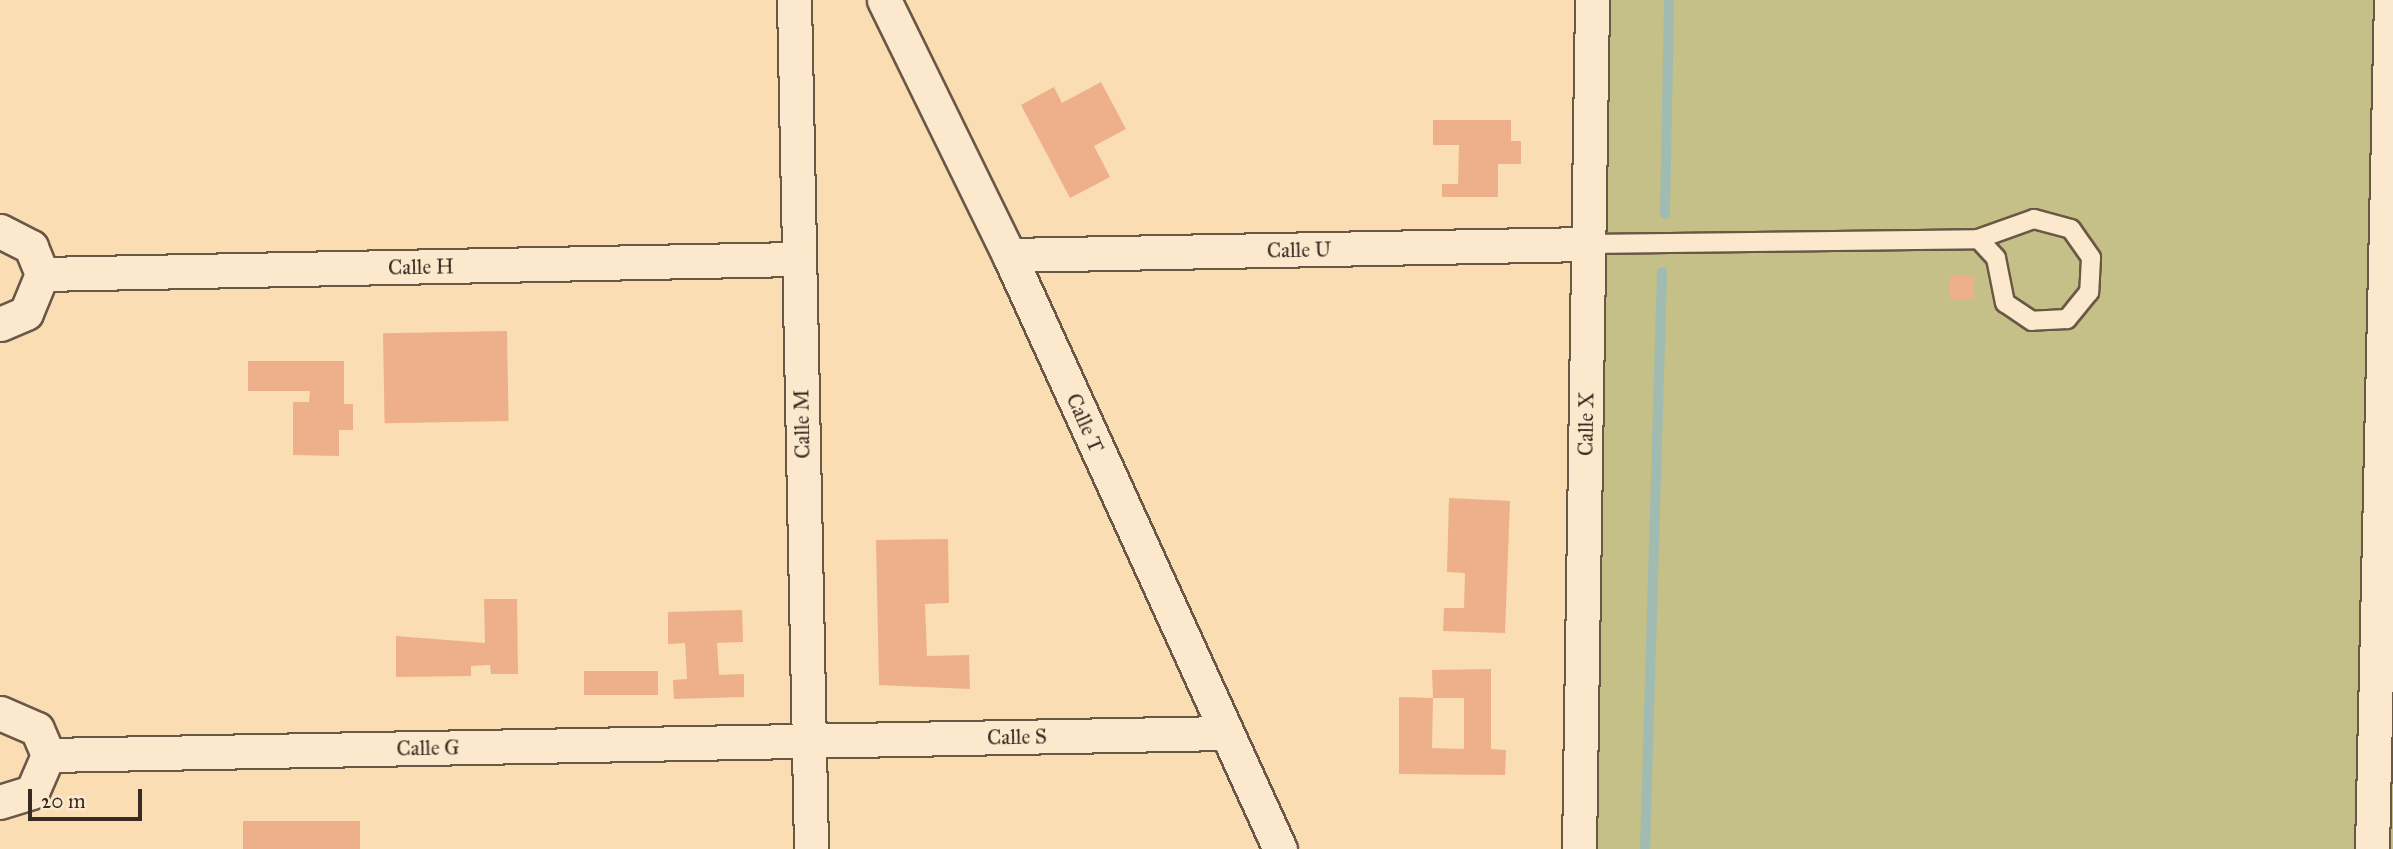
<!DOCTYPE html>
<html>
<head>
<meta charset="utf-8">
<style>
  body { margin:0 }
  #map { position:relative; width:2393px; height:849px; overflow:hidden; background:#faddb2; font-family:"IM FELL Great Primer",serif }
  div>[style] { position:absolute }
  .green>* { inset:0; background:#c5bf88; transform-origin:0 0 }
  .stream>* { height:10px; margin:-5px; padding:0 5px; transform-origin:5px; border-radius:5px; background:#9fbbb2 }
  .building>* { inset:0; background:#edb08a; transform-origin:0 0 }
  .roads { filter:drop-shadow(2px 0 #6a5846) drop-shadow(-2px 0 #6a5846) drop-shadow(0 2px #6a5846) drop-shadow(0 -2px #6a5846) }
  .lane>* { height:18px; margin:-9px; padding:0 9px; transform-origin:9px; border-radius:9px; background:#fce9cd }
  .street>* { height:33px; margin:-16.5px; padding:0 16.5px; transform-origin:16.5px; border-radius:16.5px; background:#fce9cd }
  span { translate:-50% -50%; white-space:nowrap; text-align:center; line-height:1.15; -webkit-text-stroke:5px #fce9cd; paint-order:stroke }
  .street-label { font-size:21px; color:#3a2b22 }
  .scale { position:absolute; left:28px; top:789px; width:114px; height:32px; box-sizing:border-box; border:4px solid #3a2b22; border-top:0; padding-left:9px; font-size:21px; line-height:24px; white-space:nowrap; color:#3a2b22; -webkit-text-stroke:5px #fce9cd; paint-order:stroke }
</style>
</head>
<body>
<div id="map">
  <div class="green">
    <div style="left:1592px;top:0;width:801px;height:849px"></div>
  </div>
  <div class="stream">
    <div style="left:1665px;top:214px;width:214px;rotate:-88.9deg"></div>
    <div style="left:1645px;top:849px;width:577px;rotate:-88.31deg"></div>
  </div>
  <div class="building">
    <div style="clip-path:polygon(1101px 82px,1126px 129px,1094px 146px,1110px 177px,1070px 198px,1021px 105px,1054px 87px,1062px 103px)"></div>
    <div style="clip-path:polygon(1433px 120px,1511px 120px,1511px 141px,1521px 141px,1521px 164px,1498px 164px,1498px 197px,1442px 197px,1442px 184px,1458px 184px,1459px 145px,1433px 145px)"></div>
    <div style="left:1950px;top:276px;width:24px;height:24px"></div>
    <div style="left:507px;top:331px;width:90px;height:124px;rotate:89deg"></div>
    <div style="clip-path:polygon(248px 361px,344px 361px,344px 404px,353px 404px,353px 430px,339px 430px,339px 456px,293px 455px,293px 402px,309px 402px,310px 391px,248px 391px)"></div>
    <div style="clip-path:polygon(1449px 498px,1510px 501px,1505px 633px,1443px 631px,1444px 608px,1464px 608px,1465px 573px,1447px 572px)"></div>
    <div style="clip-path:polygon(948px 539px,949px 603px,925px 604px,927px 656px,969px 655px,970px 689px,879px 685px,876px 540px)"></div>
    <div style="clip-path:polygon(484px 599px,517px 599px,518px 674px,491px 674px,490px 665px,471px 666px,471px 676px,396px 677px,396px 636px,485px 643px)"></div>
    <div style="clip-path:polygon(742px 610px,743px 642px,717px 643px,719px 675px,744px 674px,744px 697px,674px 699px,673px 680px,687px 679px,685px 643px,668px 644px,668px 612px)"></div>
    <div style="clip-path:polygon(1491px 669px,1491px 749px,1506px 750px,1505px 775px,1399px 774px,1399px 697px,1433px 698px,1432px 748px,1464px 749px,1464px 698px,1433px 698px,1432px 670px)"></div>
    <div style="left:658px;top:671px;width:24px;height:74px;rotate:90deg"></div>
    <div style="left:360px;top:821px;width:28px;height:117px;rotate:90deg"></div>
  </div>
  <div class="roads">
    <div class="lane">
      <div style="left:1588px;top:244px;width:390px;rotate:-0.7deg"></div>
      <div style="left:1978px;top:239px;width:59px;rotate:-19.7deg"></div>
      <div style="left:2034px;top:219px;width:38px;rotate:15deg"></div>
      <div style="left:2071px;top:229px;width:35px;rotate:55deg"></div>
      <div style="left:2091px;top:258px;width:34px;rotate:93deg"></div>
      <div style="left:2089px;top:292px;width:35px;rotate:129deg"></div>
      <div style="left:2067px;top:319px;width:35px;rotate:177deg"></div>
      <div style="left:2032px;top:321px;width:32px;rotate:-146deg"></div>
      <div style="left:2005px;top:303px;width:46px;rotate:-101.3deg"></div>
      <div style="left:1996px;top:258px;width:26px;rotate:-133deg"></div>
    </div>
    <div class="street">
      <div style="left:794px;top:0;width:849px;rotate:88.85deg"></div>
      <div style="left:884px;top:0;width:284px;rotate:63.9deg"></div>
      <div style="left:1009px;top:255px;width:653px;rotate:65.48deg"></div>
      <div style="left:0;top:231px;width:35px;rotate:27deg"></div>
      <div style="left:31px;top:247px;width:29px;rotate:68deg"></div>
      <div style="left:42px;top:274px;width:42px;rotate:112.3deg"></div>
      <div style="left:26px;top:313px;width:28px;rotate:157deg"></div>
      <div style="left:1009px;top:255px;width:579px;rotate:-1.09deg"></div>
      <div style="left:42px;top:274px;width:757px;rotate:-1.14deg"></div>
      <div style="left:0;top:713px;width:40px;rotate:23.4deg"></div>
      <div style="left:37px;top:729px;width:28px;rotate:67deg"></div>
      <div style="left:48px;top:755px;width:40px;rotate:113.4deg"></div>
      <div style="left:32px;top:792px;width:34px;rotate:163deg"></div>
      <div style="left:48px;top:755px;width:1177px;rotate:-1.07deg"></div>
      <div style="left:1579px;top:849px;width:849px;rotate:-89.12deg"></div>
      <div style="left:2372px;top:849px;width:849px;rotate:-88.72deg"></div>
    </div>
  </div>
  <div class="street-label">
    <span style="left:1299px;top:250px;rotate:-1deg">Calle U</span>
    <span style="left:421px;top:267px;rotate:-1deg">Calle H</span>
    <span style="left:1085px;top:423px;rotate:66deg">Calle T</span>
    <span style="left:802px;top:424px;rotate:-91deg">Calle M</span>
    <span style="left:1586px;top:424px;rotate:-89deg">Calle X</span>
    <span style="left:1017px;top:737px;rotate:-1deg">Calle S</span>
    <span style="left:428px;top:748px;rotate:-1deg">Calle G</span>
  </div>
  <div class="scale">20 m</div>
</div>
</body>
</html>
